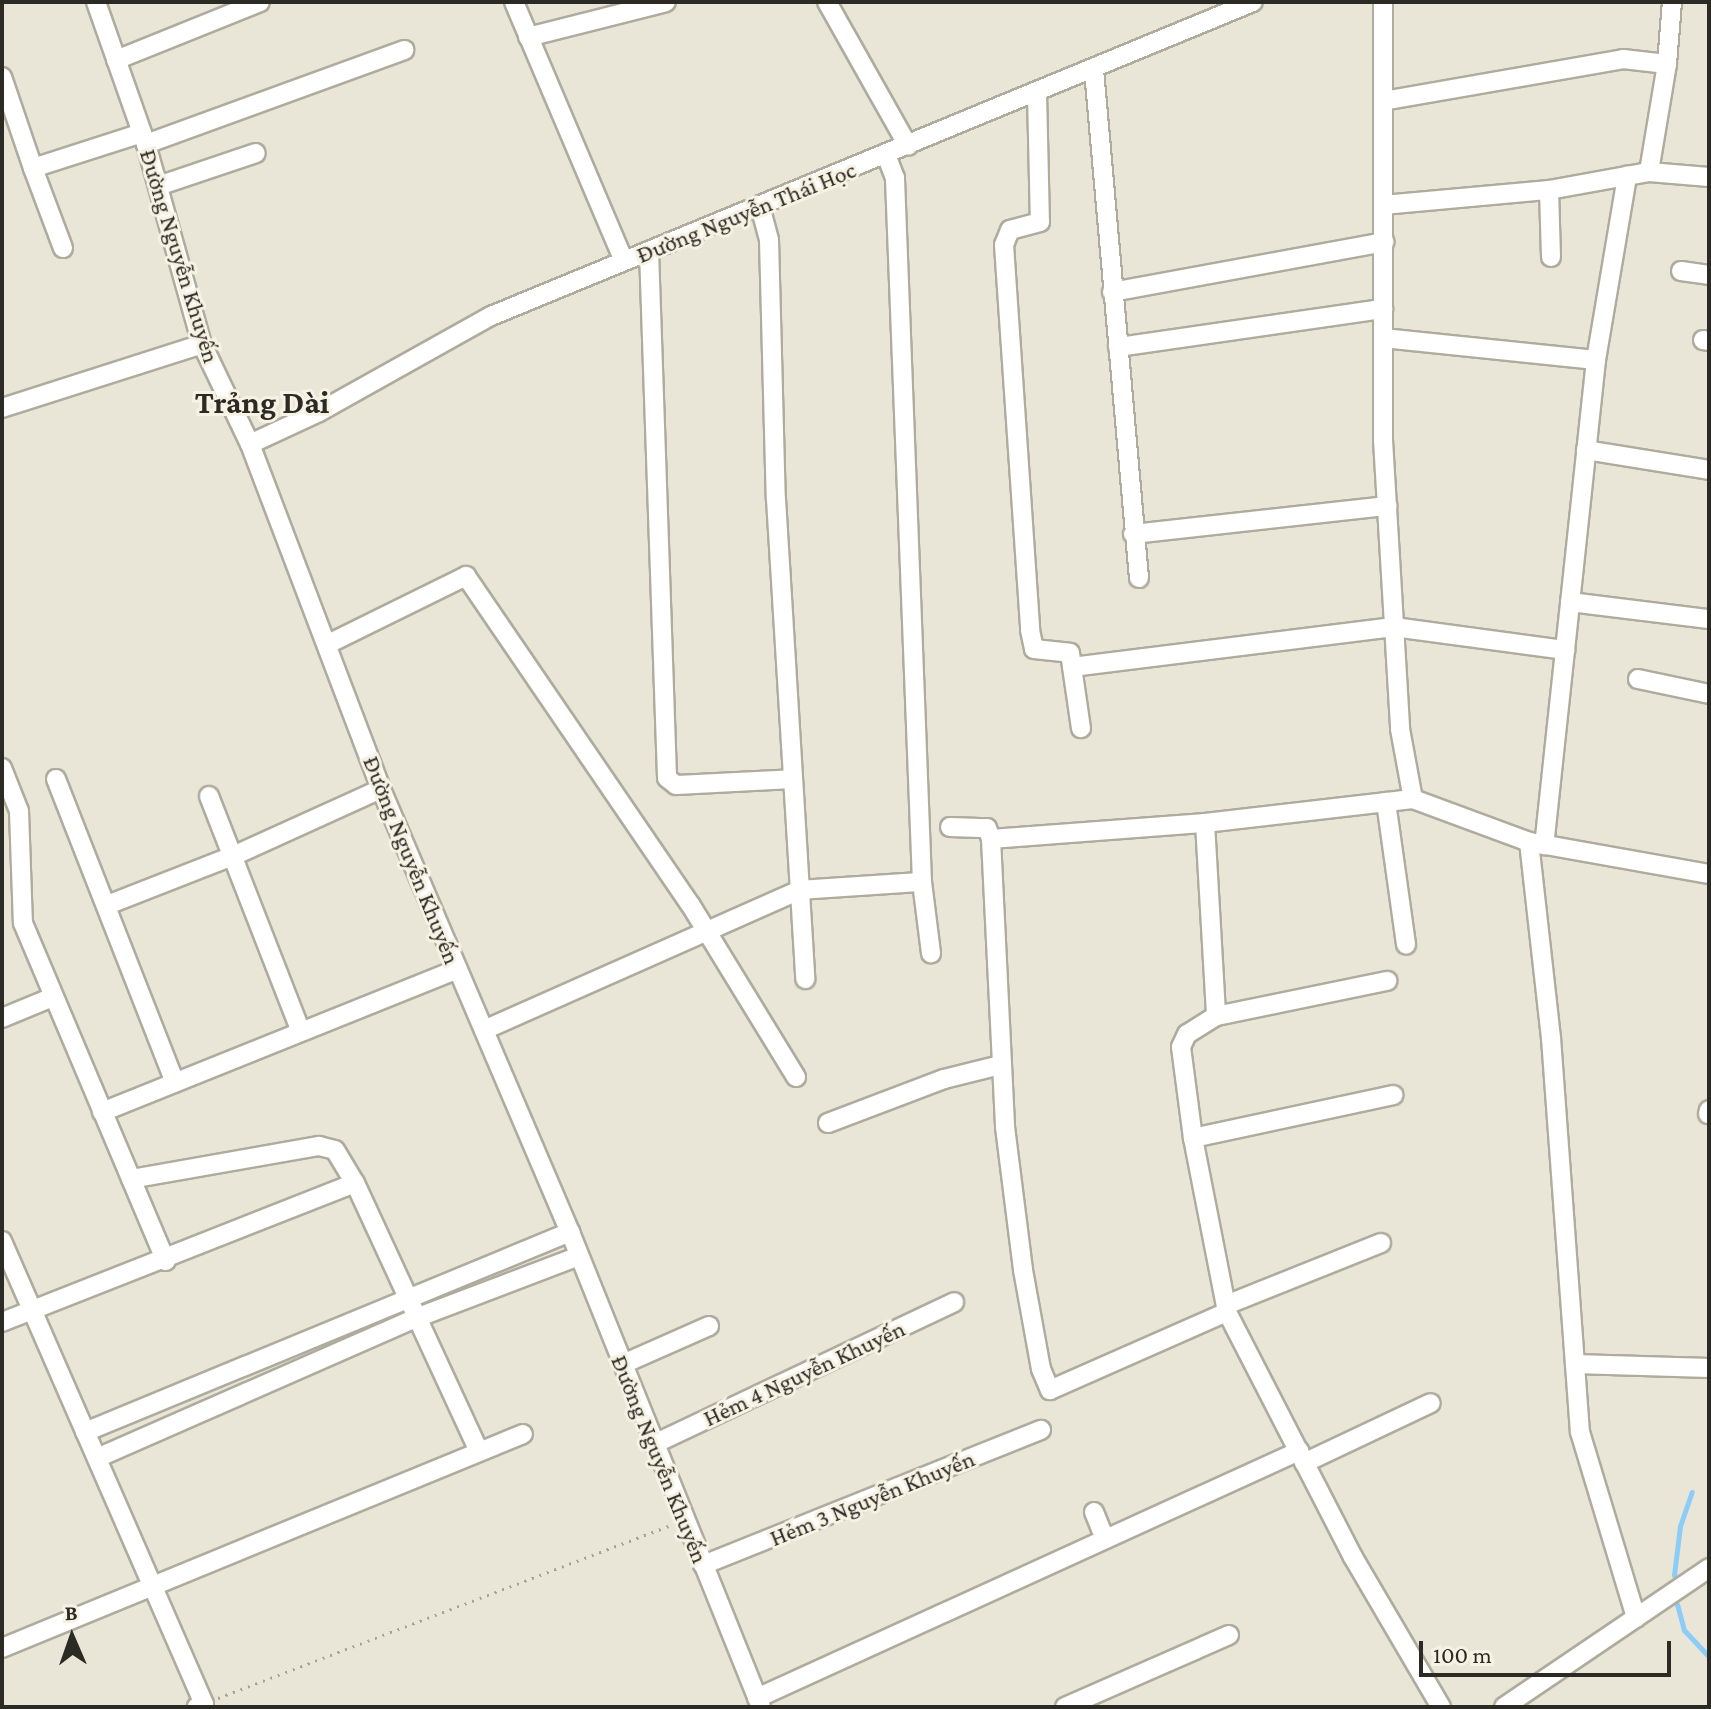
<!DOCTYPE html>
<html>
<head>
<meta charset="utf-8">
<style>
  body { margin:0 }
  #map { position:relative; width:1711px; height:1709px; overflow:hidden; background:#e9e6d7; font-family:"Crimson Pro",serif }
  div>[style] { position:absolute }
  .stream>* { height:5px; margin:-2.5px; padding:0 2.5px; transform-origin:2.5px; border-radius:2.5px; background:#8ccdf7 }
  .path>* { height:3px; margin-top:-1.5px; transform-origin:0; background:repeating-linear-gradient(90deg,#a5a297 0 2px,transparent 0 8px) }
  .roads { filter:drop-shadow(2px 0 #afab9d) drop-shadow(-2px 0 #afab9d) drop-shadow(0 2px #afab9d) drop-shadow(0 -2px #afab9d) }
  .minor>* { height:18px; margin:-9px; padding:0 9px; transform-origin:9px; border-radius:9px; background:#fff }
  span { translate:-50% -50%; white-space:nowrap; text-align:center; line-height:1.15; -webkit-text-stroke:6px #f7f3e4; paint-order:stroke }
  .street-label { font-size:24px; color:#2c2a25 }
  .district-label { font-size:32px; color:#2c2a25; font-weight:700 }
  .frame { position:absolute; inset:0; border:4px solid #2c2a25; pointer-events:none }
  .north { position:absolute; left:32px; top:1597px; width:80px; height:80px; -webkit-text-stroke:6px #f7f3e4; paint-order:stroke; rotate:358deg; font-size:22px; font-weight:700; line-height:32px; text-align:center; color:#2c2a25 }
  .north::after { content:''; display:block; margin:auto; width:28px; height:36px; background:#2c2a25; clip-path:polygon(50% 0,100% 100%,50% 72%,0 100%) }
  .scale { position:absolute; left:1419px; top:1641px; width:252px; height:36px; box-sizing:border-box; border:4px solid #2c2a25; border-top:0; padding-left:10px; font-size:24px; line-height:28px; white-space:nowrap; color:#2c2a25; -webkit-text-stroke:6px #f7f3e4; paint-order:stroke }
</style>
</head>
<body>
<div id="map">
  <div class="stream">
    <div style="left:1674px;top:1575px;width:49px;rotate:-83deg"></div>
    <div style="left:1680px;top:1526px;width:36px;rotate:-71deg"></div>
    <div style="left:1677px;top:1604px;width:27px;rotate:75deg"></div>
    <div style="left:1684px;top:1630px;width:37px;rotate:47deg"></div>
  </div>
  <div class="path">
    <div style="left:218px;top:1698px;width:485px;rotate:-20.9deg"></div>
  </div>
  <div class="roads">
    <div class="minor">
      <div style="left:96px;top:2px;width:151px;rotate:70.6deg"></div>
      <div style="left:146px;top:144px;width:208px;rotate:74.4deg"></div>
      <div style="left:202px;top:344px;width:111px;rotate:64.4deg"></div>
      <div style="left:250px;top:444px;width:369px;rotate:69.2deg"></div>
      <div style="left:381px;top:789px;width:482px;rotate:66.9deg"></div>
      <div style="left:570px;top:1232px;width:512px;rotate:68.09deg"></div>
      <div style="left:514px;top:2px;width:281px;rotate:67deg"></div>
      <div style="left:827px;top:2px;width:165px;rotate:60.6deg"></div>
      <div style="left:1383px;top:2px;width:438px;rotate:90deg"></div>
      <div style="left:1383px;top:440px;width:289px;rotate:86.6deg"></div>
      <div style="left:1400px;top:729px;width:71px;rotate:79.5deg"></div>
      <div style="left:1413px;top:799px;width:124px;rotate:20.3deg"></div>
      <div style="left:1529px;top:842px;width:183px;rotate:10.1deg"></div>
      <div style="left:528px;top:37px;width:142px;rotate:-14.2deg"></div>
      <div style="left:116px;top:60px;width:155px;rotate:-21.9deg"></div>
      <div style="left:1667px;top:64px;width:62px;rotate:-85.4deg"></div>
      <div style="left:1094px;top:70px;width:510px;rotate:84.94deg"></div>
      <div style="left:2px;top:77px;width:96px;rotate:71.2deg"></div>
      <div style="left:1037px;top:93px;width:129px;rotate:88.7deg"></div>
      <div style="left:1040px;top:222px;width:31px;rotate:165deg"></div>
      <div style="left:1010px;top:230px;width:16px;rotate:112deg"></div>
      <div style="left:1004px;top:245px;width:386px;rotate:86.1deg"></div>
      <div style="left:1030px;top:630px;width:19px;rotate:78deg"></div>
      <div style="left:1034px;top:649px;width:36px;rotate:6deg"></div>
      <div style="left:1070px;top:653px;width:76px;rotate:81.7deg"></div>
      <div style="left:1383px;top:101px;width:244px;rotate:-9.9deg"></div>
      <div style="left:1623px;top:59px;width:44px;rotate:6.5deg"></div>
      <div style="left:1667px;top:64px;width:109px;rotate:99.5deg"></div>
      <div style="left:146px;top:144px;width:275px;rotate:-20deg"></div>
      <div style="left:158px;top:186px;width:103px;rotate:-18.6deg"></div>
      <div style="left:1549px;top:190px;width:67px;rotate:88.3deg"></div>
      <div style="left:1383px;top:205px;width:167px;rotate:-5.2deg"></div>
      <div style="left:1549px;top:190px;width:102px;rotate:-10.2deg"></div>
      <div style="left:1649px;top:172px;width:60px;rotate:4.8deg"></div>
      <div style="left:760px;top:206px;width:35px;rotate:75deg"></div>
      <div style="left:769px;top:240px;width:259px;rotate:88.5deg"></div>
      <div style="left:776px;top:499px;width:481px;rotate:86.5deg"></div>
      <div style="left:63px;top:248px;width:85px;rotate:-110.6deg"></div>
      <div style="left:33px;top:168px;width:114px;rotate:-17.8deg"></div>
      <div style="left:649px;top:251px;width:527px;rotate:88.04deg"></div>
      <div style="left:667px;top:778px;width:11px;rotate:38deg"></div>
      <div style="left:676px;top:785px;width:117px;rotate:-2.9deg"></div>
      <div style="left:1681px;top:271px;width:28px;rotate:8deg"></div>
      <div style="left:1112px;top:292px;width:277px;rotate:-10.4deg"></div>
      <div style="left:1383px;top:338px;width:214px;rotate:5.9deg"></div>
      <div style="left:1596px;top:360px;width:488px;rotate:96.1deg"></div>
      <div style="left:1703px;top:340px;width:6px;rotate:9deg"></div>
      <div style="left:1118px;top:347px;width:268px;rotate:-8.2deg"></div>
      <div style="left:1596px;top:360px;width:187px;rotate:-80.4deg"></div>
      <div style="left:2px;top:408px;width:210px;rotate:-17.7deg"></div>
      <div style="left:250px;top:444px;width:76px;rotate:-24.9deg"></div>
      <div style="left:319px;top:412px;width:197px;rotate:-29.2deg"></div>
      <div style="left:491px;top:316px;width:824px;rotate:-22.4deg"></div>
      <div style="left:1586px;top:450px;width:125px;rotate:9.2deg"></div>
      <div style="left:1133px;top:534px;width:256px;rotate:-6.3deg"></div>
      <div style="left:1570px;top:602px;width:140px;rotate:7deg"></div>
      <div style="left:328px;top:644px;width:154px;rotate:-26.2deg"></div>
      <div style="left:466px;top:576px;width:397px;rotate:55.7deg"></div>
      <div style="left:690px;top:904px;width:203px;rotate:58.5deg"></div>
      <div style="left:1072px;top:667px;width:324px;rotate:-7.1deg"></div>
      <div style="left:1394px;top:627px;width:173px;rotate:7.7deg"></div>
      <div style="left:1638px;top:679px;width:73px;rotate:11.9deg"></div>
      <div style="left:2px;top:768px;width:46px;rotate:68.4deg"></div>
      <div style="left:19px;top:811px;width:112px;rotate:88deg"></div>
      <div style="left:23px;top:923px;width:367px;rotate:67.1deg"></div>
      <div style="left:56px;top:779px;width:326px;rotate:68.6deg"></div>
      <div style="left:209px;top:796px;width:251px;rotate:68.7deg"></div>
      <div style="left:1386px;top:802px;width:144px;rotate:82deg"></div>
      <div style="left:1205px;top:823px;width:193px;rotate:86.7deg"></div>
      <div style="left:1216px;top:1016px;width:34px;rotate:148deg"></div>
      <div style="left:1187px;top:1034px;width:14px;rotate:115deg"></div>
      <div style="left:1181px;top:1047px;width:92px;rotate:82.5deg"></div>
      <div style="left:1193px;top:1138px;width:177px;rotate:78.9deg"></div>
      <div style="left:1227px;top:1312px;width:276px;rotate:62.8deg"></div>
      <div style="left:1353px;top:1557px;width:174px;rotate:59.6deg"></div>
      <div style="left:950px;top:827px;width:37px;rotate:2deg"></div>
      <div style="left:987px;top:828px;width:12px;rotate:70deg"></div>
      <div style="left:991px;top:839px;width:288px;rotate:87.2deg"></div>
      <div style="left:1005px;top:1127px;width:144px;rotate:82.8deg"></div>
      <div style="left:1023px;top:1270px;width:101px;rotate:79.7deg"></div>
      <div style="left:1041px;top:1369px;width:23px;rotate:67deg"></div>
      <div style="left:1050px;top:1390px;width:193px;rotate:-23.8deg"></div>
      <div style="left:991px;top:839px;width:215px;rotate:-4.3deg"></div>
      <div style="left:1205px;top:823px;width:209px;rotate:-6.6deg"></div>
      <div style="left:1529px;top:842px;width:197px;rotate:83.6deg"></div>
      <div style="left:1551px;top:1038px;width:395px;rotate:85.8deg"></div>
      <div style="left:1580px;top:1432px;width:194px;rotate:73.2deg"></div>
      <div style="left:922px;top:882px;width:72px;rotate:82.8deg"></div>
      <div style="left:107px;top:905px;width:135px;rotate:-21.3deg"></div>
      <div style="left:233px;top:856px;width:162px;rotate:-24.4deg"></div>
      <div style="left:1216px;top:1016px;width:175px;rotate:-11.6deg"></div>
      <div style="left:2px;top:1018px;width:55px;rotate:-22.4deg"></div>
      <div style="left:484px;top:1030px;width:346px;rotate:-23.9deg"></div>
      <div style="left:800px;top:890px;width:122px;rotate:-3.8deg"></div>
      <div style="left:922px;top:882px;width:705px;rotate:-92.2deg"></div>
      <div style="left:895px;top:178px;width:25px;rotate:-111deg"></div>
      <div style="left:102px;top:1112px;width:383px;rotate:-21.9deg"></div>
      <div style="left:1708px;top:1114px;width:4px;rotate:-76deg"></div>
      <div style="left:828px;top:1123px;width:124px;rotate:-20.8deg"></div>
      <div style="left:944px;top:1079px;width:58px;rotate:-14deg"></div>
      <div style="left:1193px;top:1138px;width:205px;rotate:-12.1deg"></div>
      <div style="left:131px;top:1179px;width:191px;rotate:-10deg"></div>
      <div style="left:319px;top:1146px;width:16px;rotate:14deg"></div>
      <div style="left:335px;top:1150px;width:39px;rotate:59deg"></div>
      <div style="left:355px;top:1183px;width:295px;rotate:65.2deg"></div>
      <div style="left:2px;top:1241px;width:505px;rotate:66.43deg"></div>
      <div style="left:204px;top:1704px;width:8px;rotate:157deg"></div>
      <div style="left:1226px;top:1305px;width:167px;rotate:-21.8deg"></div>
      <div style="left:2px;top:1322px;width:379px;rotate:-21.5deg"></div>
      <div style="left:623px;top:1364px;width:94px;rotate:-23.8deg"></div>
      <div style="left:1575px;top:1364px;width:134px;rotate:1.7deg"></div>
      <div style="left:85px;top:1432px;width:525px;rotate:-22.41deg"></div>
      <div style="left:654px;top:1444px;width:332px;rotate:-25.3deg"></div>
      <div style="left:97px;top:1458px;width:348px;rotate:-23.7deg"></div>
      <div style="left:416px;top:1318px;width:174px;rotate:-20.8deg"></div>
      <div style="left:1304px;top:1463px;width:140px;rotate:-25.3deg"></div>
      <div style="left:1094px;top:1512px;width:29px;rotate:68deg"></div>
      <div style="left:703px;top:1565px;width:364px;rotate:-21.8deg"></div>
      <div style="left:2px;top:1648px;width:563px;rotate:-22.33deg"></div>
      <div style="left:757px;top:1698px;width:596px;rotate:-24.5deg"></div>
      <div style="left:1065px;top:1707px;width:179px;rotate:-23.7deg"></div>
      <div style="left:1504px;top:1707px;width:248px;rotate:-34.1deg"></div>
    </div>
  </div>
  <div class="street-label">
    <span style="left:746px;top:212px;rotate:-22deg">Đường Nguyễn Thái Học</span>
    <span style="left:180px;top:256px;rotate:73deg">Đường Nguyễn Khuyến</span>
    <span style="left:412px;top:860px;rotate:68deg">Đường Nguyễn Khuyến</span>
    <span style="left:804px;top:1373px;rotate:-25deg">Hẻm 4 Nguyễn Khuyến</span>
    <span style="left:660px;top:1459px;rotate:68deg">Đường Nguyễn Khuyến</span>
    <span style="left:872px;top:1498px;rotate:-22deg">Hẻm 3 Nguyễn Khuyến</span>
  </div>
  <div class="district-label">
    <span style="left:262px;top:402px">Trảng Dài</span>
  </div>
  <div class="frame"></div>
  <div class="north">B</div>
  <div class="scale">100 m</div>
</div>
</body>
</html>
